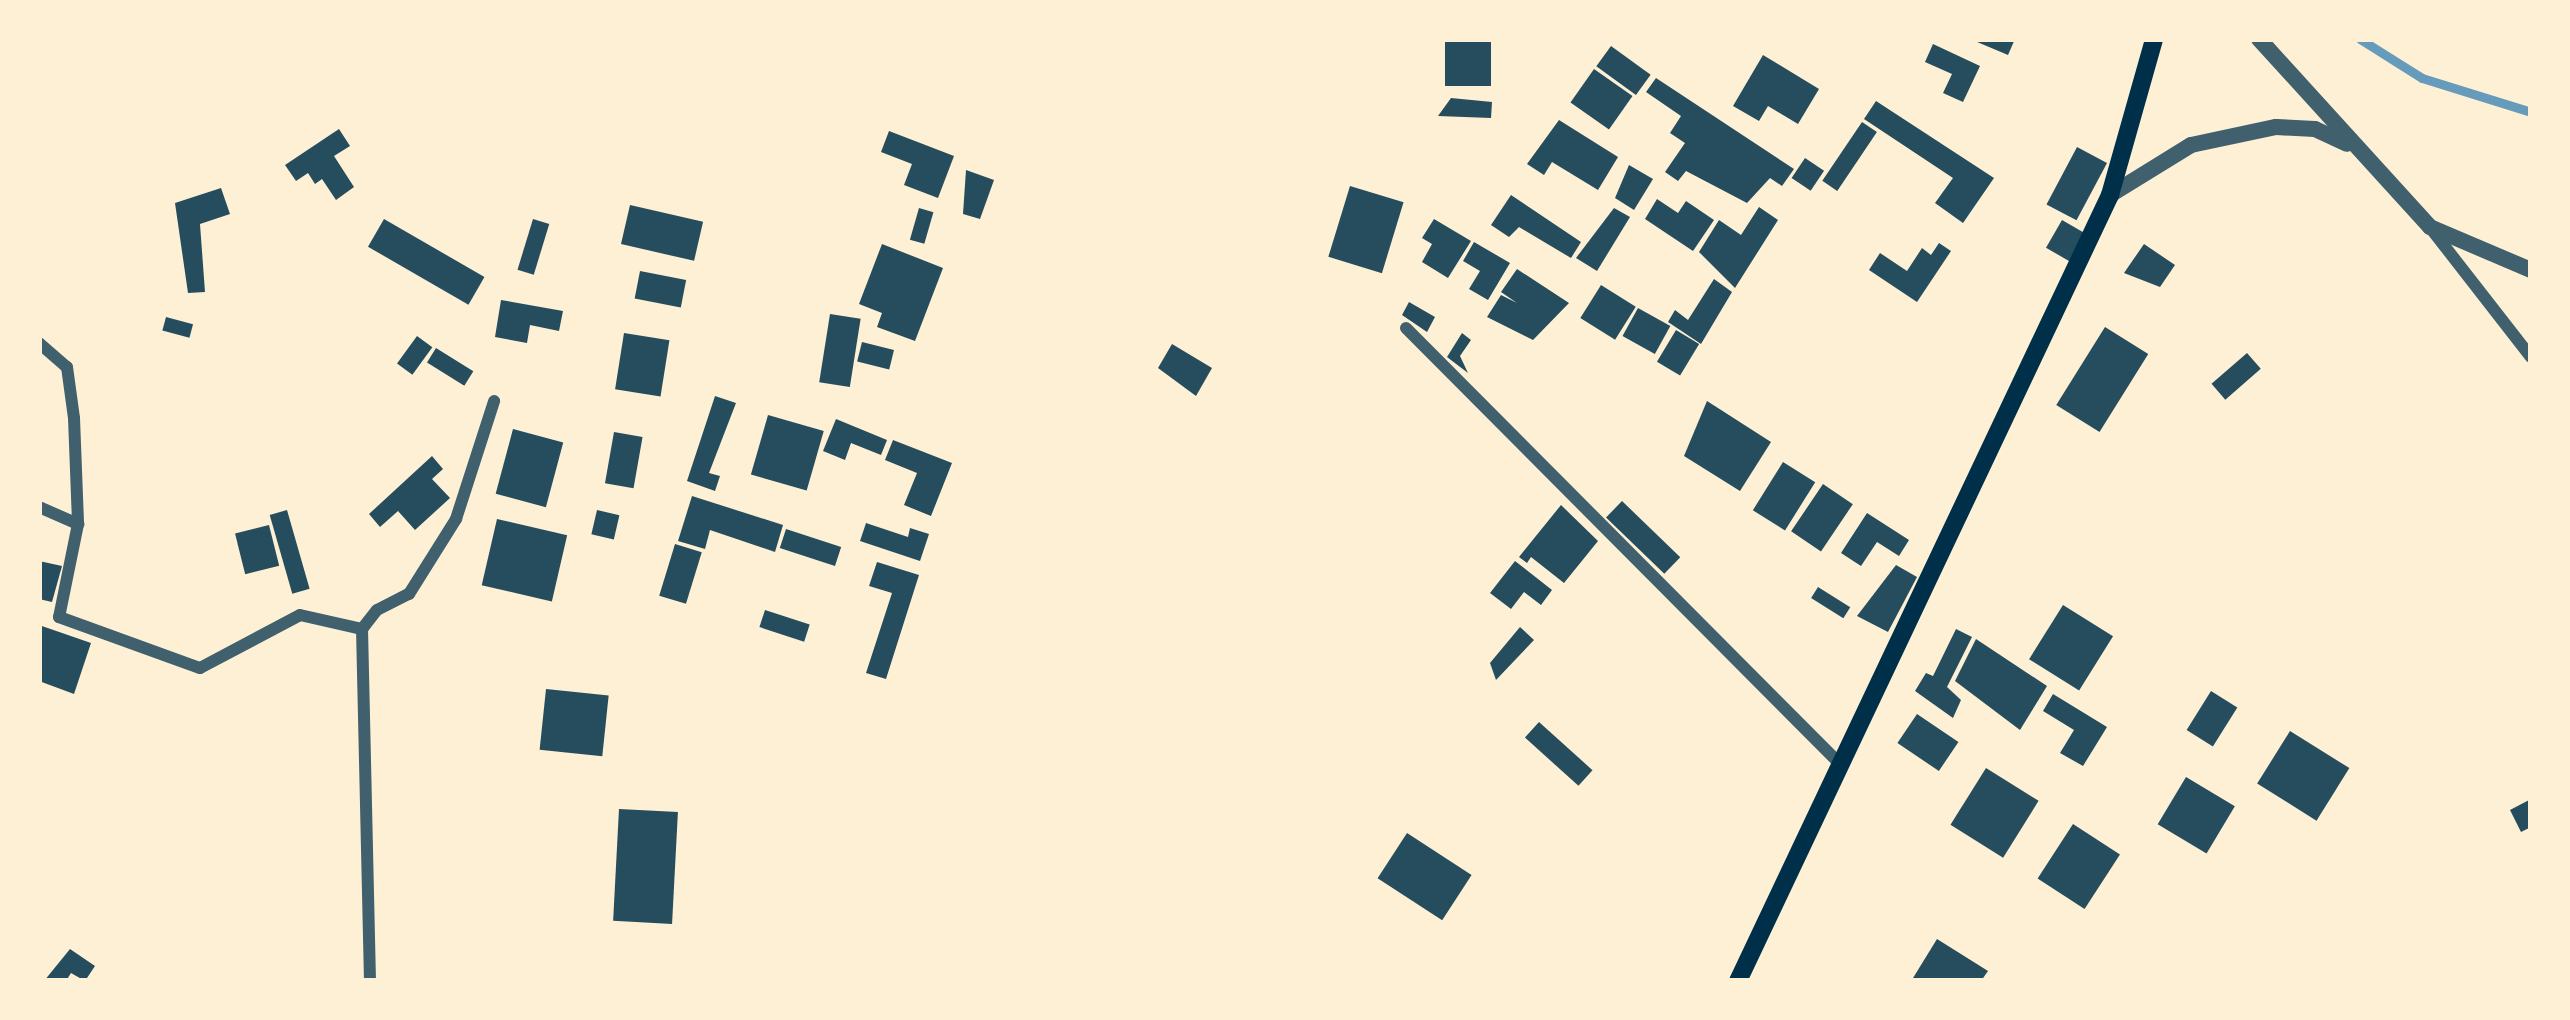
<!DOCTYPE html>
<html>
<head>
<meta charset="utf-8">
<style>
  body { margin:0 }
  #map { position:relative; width:2570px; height:1020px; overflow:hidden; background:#fdf0d5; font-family:"PT Serif",serif }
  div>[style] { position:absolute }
  .stream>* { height:9px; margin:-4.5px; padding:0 4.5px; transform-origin:4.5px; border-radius:4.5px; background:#669bbc }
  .building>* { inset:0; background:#264d5e; transform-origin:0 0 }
  .minor>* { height:12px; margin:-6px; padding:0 6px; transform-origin:6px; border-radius:6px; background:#3f606c }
  .tertiary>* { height:16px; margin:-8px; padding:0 8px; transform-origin:8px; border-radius:8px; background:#3f606c }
  .secondary>* { height:18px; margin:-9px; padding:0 9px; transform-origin:9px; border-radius:9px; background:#003049 }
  span { translate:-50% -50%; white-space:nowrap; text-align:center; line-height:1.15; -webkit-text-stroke:12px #fdf0d5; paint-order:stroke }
  .frame { position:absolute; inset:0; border:42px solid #fdf0d5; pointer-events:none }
</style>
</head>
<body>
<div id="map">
  <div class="stream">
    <div style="left:2360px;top:39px;width:73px;rotate:32.2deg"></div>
    <div style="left:2422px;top:78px;width:114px;rotate:17.3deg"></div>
  </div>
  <div class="building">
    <div style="left:1445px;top:39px;width:46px;height:47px"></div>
    <div style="clip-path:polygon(1970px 39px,2015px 39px,2008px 55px)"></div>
    <div style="clip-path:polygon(1933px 44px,1980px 66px,1963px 102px,1943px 93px,1952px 74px,1925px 62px)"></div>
    <div style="left:1611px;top:46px;width:49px;height:25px;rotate:36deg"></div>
    <div style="clip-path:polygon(1763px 55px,1819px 89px,1798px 124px,1768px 106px,1759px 121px,1733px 106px)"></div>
    <div style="left:1594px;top:69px;width:47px;height:41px;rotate:35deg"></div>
    <div style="clip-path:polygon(1656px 78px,1794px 169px,1782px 186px,1770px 178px,1747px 203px,1686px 171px,1678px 181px,1665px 172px,1685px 143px,1670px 133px,1681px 116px,1646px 92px)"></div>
    <div style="clip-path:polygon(1451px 98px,1492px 102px,1491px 118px,1438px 116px)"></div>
    <div style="clip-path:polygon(1876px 101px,1994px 178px,1963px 223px,1935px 203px,1953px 178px,1864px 119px)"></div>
    <div style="clip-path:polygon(1559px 120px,1618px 157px,1598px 190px,1552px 162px,1544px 175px,1527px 164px)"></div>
    <div style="left:1862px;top:122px;width:18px;height:71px;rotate:34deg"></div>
    <div style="clip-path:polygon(339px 129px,350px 146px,334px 156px,354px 187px,336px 200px,322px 179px,315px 184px,308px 173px,296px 181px,285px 165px)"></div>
    <div style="clip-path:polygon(889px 131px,954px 156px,938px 198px,904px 185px,912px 164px,881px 152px)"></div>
    <div style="left:2077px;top:147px;width:34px;height:65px;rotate:28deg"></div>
    <div style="left:1805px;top:158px;width:23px;height:24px;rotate:34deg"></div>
    <div style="clip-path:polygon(1629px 165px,1653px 179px,1634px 210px,1615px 198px)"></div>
    <div style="clip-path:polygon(966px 170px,994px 180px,980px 219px,963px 214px)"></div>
    <div style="left:1350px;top:186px;width:56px;height:74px;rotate:17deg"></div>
    <div style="clip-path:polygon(221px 188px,230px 214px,200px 224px,205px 292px,188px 293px,175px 203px)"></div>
    <div style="clip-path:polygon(1511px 195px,1581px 242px,1571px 258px,1519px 227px,1509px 237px,1491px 225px)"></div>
    <div style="clip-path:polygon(1657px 199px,1678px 213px,1686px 201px,1714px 220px,1693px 251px,1645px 219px)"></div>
    <div style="left:630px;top:205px;width:75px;height:40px;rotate:13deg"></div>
    <div style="clip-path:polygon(1759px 207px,1778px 220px,1735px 288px,1699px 252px,1719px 220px,1741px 235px)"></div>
    <div style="left:919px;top:208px;width:15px;height:33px;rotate:16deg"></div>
    <div style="clip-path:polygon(1614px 208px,1630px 217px,1597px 271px,1576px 258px)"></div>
    <div style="left:384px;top:219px;width:116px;height:32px;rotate:30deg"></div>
    <div style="left:533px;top:219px;width:17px;height:53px;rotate:17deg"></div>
    <div style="clip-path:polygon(1434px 219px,1471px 241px,1448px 278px,1422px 262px,1432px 244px,1422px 238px)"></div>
    <div style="left:2062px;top:220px;width:30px;height:32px;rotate:30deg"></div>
    <div style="clip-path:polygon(1474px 242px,1510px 263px,1488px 300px,1469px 289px,1480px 271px,1463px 261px)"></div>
    <div style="clip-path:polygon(1939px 243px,1951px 251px,1917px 302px,1869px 270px,1880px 253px,1907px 271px,1922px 248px,1931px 255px)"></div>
    <div style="clip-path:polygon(882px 244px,943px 268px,915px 341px,877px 327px,882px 313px,859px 304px)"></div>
    <div style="clip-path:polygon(2144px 244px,2175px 265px,2160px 287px,2124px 273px)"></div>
    <div style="clip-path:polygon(1517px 269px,1569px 303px,1533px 340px,1487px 317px,1501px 295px,1517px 303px,1501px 292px)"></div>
    <div style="left:640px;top:271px;width:47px;height:28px;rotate:11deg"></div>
    <div style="clip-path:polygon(1714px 279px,1732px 292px,1701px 344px,1668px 322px,1675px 310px,1688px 320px)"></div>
    <div style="left:1601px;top:285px;width:41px;height:39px;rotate:32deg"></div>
    <div style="clip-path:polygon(501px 300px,563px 311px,559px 331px,530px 325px,527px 343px,495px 337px)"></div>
    <div style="clip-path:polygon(1409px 302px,1435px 317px,1427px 332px,1402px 315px)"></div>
    <div style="left:1638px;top:308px;width:37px;height:32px;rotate:29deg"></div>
    <div style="left:830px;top:314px;width:31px;height:69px;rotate:9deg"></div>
    <div style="left:166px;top:317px;width:28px;height:14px;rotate:15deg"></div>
    <div style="left:2105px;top:327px;width:51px;height:92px;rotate:32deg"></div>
    <div style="left:1676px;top:330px;width:27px;height:37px;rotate:31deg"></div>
    <div style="left:624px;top:333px;width:46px;height:57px;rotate:9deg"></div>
    <div style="clip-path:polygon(1462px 333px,1471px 340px,1460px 356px,1468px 373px,1447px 357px)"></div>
    <div style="left:417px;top:336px;width:19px;height:34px;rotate:36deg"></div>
    <div style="left:862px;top:342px;width:33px;height:20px;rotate:14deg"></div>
    <div style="clip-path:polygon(1172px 344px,1212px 368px,1196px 396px,1158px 368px)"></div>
    <div style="left:436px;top:348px;width:44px;height:17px;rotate:32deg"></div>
    <div style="left:2247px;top:353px;width:21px;height:47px;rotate:49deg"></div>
    <div style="clip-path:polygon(715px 396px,736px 403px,709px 473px,720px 476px,715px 491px,687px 481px)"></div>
    <div style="clip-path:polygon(1707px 401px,1771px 442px,1740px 491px,1684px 456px)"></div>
    <div style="left:768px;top:415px;width:58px;height:62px;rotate:16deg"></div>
    <div style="clip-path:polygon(836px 419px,887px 440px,881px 455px,851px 443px,845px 460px,823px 451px)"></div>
    <div style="left:513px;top:429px;width:52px;height:67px;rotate:15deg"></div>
    <div style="left:614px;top:432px;width:29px;height:52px;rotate:10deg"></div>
    <div style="clip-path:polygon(893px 440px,952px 463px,931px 516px,904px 505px,917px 473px,885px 460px)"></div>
    <div style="clip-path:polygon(432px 456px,443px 469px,432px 479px,450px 498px,415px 530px,398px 511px,380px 527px,369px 514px)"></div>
    <div style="left:1783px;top:462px;width:38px;height:57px;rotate:32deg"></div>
    <div style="left:1823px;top:484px;width:36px;height:57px;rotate:34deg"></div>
    <div style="clip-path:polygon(692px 496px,783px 525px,775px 552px,710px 530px,705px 549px,678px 541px)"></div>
    <div style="left:1622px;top:501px;width:81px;height:23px;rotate:44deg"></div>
    <div style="clip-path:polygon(1561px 505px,1598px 541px,1564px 583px,1531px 557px,1527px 563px,1519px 557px)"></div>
    <div style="left:287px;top:510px;width:82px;height:18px;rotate:74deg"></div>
    <div style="left:597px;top:510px;width:23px;height:25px;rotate:13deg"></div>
    <div style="clip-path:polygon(1867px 513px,1909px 540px,1899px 556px,1877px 542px,1861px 566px,1841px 553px)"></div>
    <div style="left:497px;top:519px;width:72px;height:68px;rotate:13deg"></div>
    <div style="clip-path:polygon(866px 523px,908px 537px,910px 528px,929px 534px,920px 561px,860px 541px)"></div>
    <div style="left:269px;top:525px;width:42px;height:35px;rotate:76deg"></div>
    <div style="left:786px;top:529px;width:58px;height:20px;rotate:18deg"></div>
    <div style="left:675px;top:544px;width:28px;height:54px;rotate:17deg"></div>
    <div style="clip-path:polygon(39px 561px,62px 566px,52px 602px,39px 599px)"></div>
    <div style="clip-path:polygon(1515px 561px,1552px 590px,1541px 605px,1524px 592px,1511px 609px,1490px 593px)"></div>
    <div style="clip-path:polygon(877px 562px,919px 575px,886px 679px,866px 673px,892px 593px,869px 586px)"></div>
    <div style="clip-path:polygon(1896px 565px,1917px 577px,1888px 632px,1857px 616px)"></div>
    <div style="left:1818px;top:587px;width:38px;height:13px;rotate:32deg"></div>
    <div style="left:2063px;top:605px;width:59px;height:64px;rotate:32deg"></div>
    <div style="left:765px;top:610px;width:47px;height:18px;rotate:18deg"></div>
    <div style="clip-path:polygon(39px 625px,91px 643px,74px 694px,39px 681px)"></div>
    <div style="clip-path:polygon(1520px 627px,1534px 640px,1496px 680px,1490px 663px)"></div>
    <div style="clip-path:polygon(1956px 629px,1972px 637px,1947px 687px,1961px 700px,1953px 718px,1915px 691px,1926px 673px,1933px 676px)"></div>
    <div style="clip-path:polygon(1976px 639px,2047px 686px,2020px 730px,1955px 681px)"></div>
    <div style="left:546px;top:689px;width:63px;height:61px;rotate:6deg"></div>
    <div style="left:2211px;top:691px;width:31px;height:46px;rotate:32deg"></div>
    <div style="clip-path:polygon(2053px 694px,2107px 727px,2083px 766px,2060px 753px,2074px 730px,2043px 711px)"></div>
    <div style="left:1917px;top:714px;width:50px;height:35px;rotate:34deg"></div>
    <div style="left:1539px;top:722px;width:72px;height:21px;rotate:42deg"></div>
    <div style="left:2290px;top:731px;width:70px;height:62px;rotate:32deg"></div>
    <div style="left:1986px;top:768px;width:62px;height:67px;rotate:32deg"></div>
    <div style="left:2186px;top:777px;width:57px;height:55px;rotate:31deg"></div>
    <div style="clip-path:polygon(2531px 799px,2531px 827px,2521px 832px,2510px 810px)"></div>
    <div style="left:619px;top:809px;width:59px;height:112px;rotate:3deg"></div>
    <div style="left:2073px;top:824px;width:56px;height:65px;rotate:33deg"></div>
    <div style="left:1407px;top:833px;width:77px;height:54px;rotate:33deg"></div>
    <div style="clip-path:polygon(1937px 939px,1988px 971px,1981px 981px,1913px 978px)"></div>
    <div style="clip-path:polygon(70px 949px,95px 966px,85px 981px,71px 973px,66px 981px,44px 981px)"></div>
  </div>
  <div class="minor">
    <div style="left:2432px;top:230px;width:161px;rotate:52.1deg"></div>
    <div style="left:1406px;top:328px;width:610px;rotate:45.13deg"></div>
    <div style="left:39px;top:343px;width:37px;rotate:41deg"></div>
    <div style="left:67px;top:367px;width:51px;rotate:82.2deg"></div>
    <div style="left:74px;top:418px;width:106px;rotate:87.8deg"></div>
    <div style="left:78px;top:524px;width:95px;rotate:101.5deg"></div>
    <div style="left:59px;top:617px;width:150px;rotate:19.9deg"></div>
    <div style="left:200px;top:668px;width:113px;rotate:-27.9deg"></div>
    <div style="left:300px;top:615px;width:64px;rotate:12.7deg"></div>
    <div style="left:39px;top:507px;width:43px;rotate:23.6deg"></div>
    <div style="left:370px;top:981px;width:352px;rotate:-91.3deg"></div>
    <div style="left:362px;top:629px;width:24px;rotate:-52deg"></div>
    <div style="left:377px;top:610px;width:36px;rotate:-27deg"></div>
    <div style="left:409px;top:594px;width:89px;rotate:-57.9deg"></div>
    <div style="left:456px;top:519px;width:124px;rotate:-72.1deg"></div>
  </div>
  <div class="tertiary">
    <div style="left:2259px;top:39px;width:254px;rotate:47.7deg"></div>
    <div style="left:2430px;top:227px;width:110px;rotate:23.1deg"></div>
    <div style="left:2110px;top:195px;width:95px;rotate:-31.7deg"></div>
    <div style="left:2191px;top:145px;width:87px;rotate:-12deg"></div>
    <div style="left:2276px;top:127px;width:39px;rotate:3deg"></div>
    <div style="left:2315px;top:129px;width:35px;rotate:25deg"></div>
  </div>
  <div class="secondary">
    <div style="left:1738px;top:981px;width:870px;rotate:-64.67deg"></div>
    <div style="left:2110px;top:195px;width:162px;rotate:-74.2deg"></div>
  </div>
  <div class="frame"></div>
</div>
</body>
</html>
